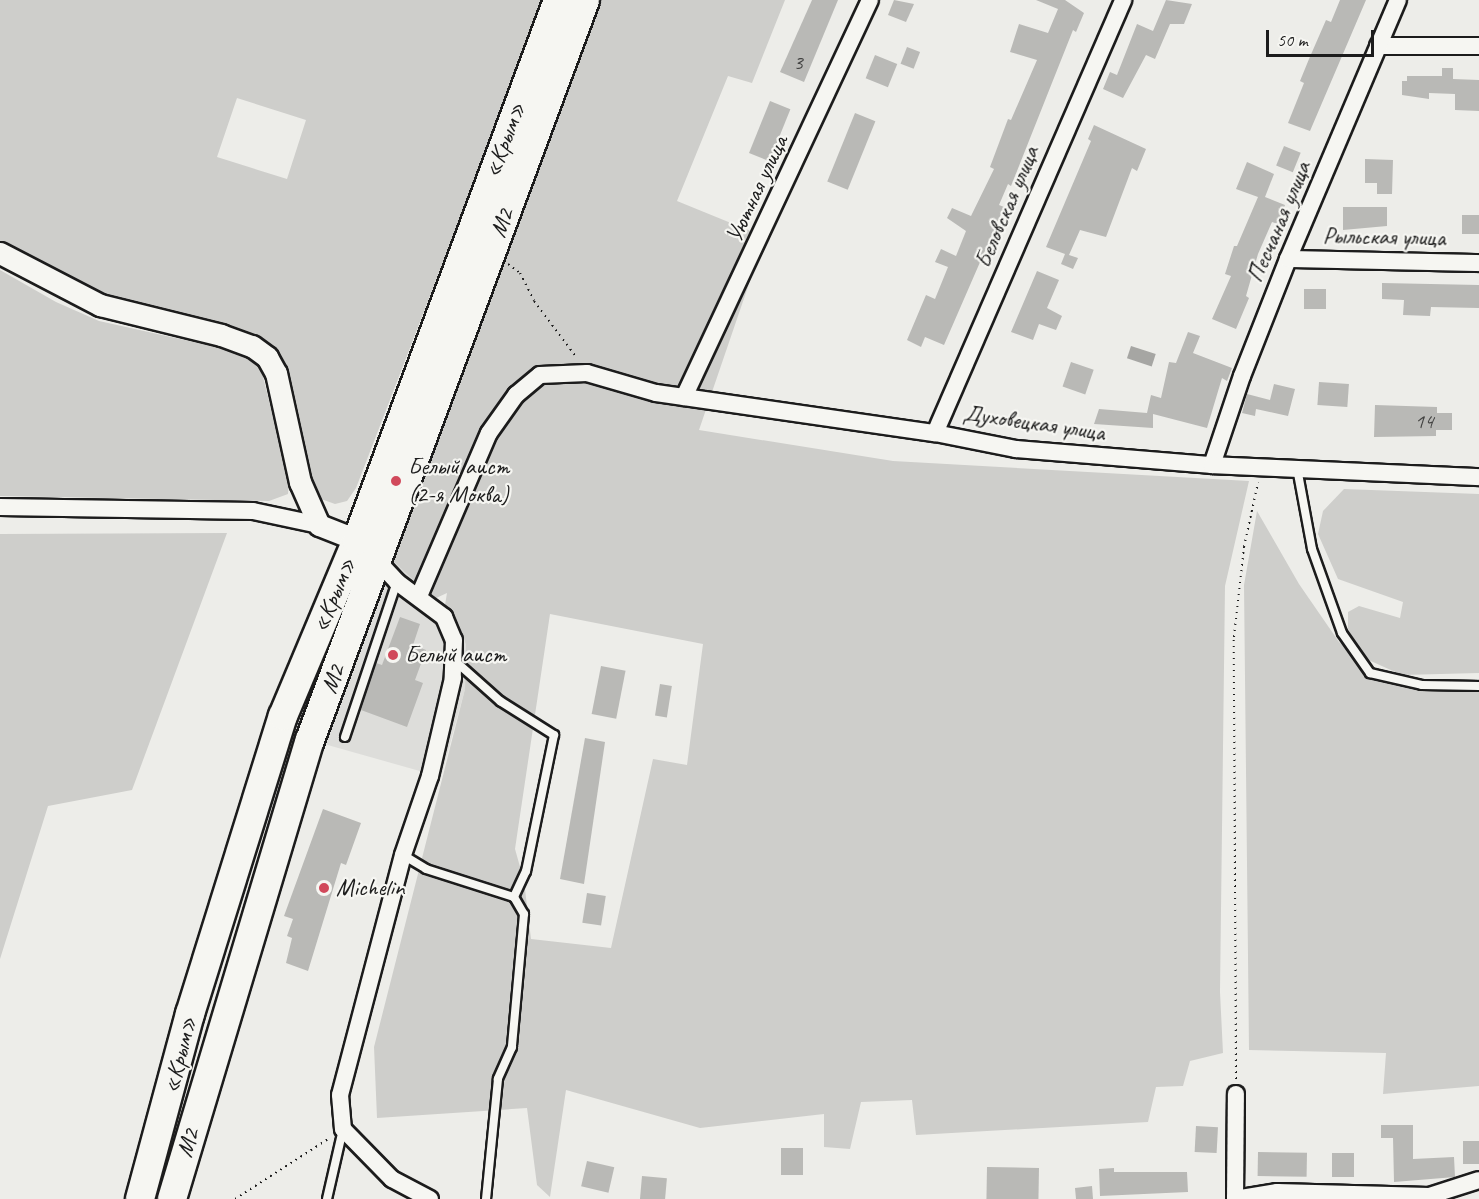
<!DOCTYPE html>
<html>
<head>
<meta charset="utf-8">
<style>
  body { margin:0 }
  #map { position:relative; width:1479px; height:1199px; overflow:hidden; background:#edede9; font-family:Caveat,sans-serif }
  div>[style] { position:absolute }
  .built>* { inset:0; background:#ddddda }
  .green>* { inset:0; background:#cececb }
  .water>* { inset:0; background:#a6a6a3; transform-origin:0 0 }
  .building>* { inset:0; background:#b9b9b6; transform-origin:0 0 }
  .path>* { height:2px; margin-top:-1px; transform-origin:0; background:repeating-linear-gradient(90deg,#1c1c1c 0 1.5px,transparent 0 6px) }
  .roads { filter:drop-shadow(2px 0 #1c1c1c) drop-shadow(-2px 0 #1c1c1c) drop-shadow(0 2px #1c1c1c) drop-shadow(0 -2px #1c1c1c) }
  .service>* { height:8px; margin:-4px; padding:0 4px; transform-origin:4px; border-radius:4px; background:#f6f6f2 }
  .minor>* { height:16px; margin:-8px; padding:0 8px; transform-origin:8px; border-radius:8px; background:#f6f6f2 }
  .tertiary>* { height:21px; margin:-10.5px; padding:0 10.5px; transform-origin:10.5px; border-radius:10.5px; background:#f6f6f2 }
  .trunk>* { height:28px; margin:-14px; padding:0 14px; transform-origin:14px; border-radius:14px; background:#f6f6f2 }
  .dots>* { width:16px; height:16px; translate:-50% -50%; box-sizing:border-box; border:3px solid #f6f6f2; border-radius:50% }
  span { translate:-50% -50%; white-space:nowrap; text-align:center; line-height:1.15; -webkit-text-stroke:4.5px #f6f6f2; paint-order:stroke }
  .number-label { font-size:21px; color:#434342 }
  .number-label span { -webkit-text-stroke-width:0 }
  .street-label { font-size:24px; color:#1c1c1c }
  .poi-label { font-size:24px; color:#1c1c1c }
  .left { translate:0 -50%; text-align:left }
  .scale { position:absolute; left:1266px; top:30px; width:108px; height:27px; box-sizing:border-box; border:3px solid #1c1c1c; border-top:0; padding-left:8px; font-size:18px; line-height:21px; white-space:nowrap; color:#1c1c1c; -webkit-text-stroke:4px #f6f6f2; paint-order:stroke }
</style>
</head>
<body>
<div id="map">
  <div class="built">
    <div style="clip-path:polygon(344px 535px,392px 560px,445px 605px,459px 624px,466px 645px,465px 689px,441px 777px,310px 740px,283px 716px)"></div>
  </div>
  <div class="green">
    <div style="clip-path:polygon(evenodd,0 0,544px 0,356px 488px,347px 501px,335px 504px,321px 499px,313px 488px,272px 351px,102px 299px,0 244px,0 0,237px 98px,306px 120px,287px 179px,217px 157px,237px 98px)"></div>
    <div style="clip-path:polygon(evenodd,582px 0,785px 0,752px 83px,728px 76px,677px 201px,765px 237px,699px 430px,893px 461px,1249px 481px,1225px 586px,1220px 992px,1223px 1053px,1190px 1061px,1183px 1086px,1156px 1087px,1148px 1122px,916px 1135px,912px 1100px,861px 1102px,850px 1149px,824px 1147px,824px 1114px,700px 1128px,566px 1090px,550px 1197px,537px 1185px,527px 1108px,377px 1118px,374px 1047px,465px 689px,466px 645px,459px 624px,445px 605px,447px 593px,434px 599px,392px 560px,380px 535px,582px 0,550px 614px,703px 644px,687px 765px,653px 759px,611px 948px,531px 939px,524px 881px,515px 849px,550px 614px)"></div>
    <div style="clip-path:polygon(0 270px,56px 302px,99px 321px,243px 353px,260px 365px,289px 480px,288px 494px,269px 501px,0 496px)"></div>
    <div style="clip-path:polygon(1344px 489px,1479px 494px,1479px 673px,1402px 675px,1364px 658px,1348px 629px,1348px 612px,1359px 606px,1400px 618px,1403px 602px,1338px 579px,1318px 534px,1323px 511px)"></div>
    <div style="clip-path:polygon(1257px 511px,1299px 584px,1339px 642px,1370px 669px,1399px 679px,1479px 679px,1479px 1086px,1383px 1094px,1386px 1053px,1249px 1050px,1244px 585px)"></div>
    <div style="clip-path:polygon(227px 533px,132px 790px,48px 806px,0 959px,0 534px)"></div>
  </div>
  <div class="water">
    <div style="left:1131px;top:346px;width:26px;height:13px;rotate:18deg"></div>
  </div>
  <div class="building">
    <div style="clip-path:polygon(812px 0,838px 0,804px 82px,780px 72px)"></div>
    <div style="clip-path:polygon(894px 0,914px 4px,906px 22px,888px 15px)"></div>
    <div style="clip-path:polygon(1036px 0,1065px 0,1084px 13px,1076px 32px,1073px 30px,1011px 186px,1008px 184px,999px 205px,1004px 207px,944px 345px,925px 337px,921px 347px,907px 340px,926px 295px,935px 299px,948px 267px,935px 262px,941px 249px,956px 256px,966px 231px,947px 218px,952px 208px,971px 216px,994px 169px,990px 167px,1008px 119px,1011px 120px,1037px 60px,1010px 52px,1019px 24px,1048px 33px,1058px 9px)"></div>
    <div style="clip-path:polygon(1166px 0,1192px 4px,1184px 24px,1170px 24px,1155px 59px,1146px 55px,1123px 98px,1103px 89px,1110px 72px,1117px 75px,1137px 24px,1153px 31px)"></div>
    <div style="clip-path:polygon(1340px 0,1366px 0,1310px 131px,1288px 123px,1304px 83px,1300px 81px,1309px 59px,1326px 20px,1331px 22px)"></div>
    <div style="left:907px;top:47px;width:14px;height:18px;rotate:21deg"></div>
    <div style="left:875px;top:55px;width:24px;height:25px;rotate:22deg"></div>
    <div style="clip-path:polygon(1442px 68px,1453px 68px,1453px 79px,1479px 80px,1479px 111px,1455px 110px,1455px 94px,1429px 93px,1429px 99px,1402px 95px,1402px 81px,1407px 81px,1407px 76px,1442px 76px)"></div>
    <div style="left:770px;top:101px;width:22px;height:56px;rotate:22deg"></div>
    <div style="left:855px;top:113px;width:22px;height:74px;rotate:22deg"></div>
    <div style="clip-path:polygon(1094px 125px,1146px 149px,1137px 171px,1132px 168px,1106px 237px,1080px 230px,1069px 255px,1078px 258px,1073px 269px,1061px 264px,1065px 254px,1046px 247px,1091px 141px,1088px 139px)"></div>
    <div style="left:1284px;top:146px;width:18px;height:21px;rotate:22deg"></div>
    <div style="clip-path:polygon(1365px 159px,1393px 160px,1392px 194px,1377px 194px,1377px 183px,1365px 183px)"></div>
    <div style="clip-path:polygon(1247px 162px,1274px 174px,1265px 197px,1285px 205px,1278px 224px,1272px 222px,1258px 254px,1246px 296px,1249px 298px,1236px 329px,1212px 319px,1231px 276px,1225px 274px,1234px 246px,1237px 246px,1258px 197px,1236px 189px)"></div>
    <div style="clip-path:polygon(1343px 207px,1387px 207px,1387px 226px,1343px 230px)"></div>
    <div style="left:1462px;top:215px;width:17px;height:19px"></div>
    <div style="clip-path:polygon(1037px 271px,1059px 280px,1047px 308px,1062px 316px,1056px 330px,1039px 324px,1033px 340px,1011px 332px)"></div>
    <div style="clip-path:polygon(1382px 283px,1479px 285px,1479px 308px,1431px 307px,1430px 316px,1403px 315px,1404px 300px,1382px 299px)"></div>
    <div style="left:1304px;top:289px;width:22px;height:20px"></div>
    <div style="clip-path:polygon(1188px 332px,1200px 336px,1193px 353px,1232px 368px,1227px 381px,1222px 378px,1207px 428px,1153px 414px,1153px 428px,1094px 424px,1099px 409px,1147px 413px,1151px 395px,1161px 398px,1169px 362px,1176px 363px)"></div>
    <div style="left:1071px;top:362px;width:24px;height:26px;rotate:19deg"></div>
    <div style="left:1319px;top:382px;width:30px;height:23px;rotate:4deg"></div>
    <div style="clip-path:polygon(1274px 384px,1295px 389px,1288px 416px,1256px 409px,1255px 416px,1242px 413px,1247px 394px,1270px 400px)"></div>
    <div style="clip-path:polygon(1375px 405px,1437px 407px,1437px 413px,1452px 413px,1452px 430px,1436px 430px,1436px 436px,1374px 437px)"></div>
    <div style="clip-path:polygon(400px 617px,420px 624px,413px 645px,426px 650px,415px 680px,423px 683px,407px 727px,361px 710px,376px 663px,382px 665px)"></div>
    <div style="left:601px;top:666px;width:25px;height:49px;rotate:11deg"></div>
    <div style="left:660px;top:684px;width:12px;height:32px;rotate:9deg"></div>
    <div style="clip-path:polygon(585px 738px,605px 742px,584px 884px,560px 879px)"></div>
    <div style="clip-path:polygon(323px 809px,361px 823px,346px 865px,341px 863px,308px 971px,286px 963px,292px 938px,287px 936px,293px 919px,284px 916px)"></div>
    <div style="left:587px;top:893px;width:19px;height:30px;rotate:9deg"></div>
    <div style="clip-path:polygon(1381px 1125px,1413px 1125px,1413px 1159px,1454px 1157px,1455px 1177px,1394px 1182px,1393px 1138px,1381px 1138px)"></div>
    <div style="left:1196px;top:1126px;width:22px;height:26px;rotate:3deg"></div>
    <div style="left:1479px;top:1141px;width:23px;height:16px;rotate:90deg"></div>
    <div style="left:781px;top:1148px;width:22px;height:27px"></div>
    <div style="left:1258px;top:1152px;width:49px;height:24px;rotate:1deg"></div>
    <div style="left:1332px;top:1153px;width:22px;height:24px"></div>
    <div style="left:587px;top:1161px;width:28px;height:26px;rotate:13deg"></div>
    <div style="left:987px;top:1167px;width:52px;height:32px;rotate:1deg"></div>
    <div style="clip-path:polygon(1114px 1168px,1114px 1172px,1187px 1172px,1188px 1192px,1100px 1196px,1099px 1169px)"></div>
    <div style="left:642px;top:1176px;width:25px;height:23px;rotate:5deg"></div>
    <div style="clip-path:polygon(1092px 1186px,1093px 1199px,1076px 1199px,1075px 1188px)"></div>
  </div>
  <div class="path">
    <div style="left:508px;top:264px;width:15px;rotate:37deg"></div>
    <div style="left:520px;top:273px;width:31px;rotate:63deg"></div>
    <div style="left:534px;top:301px;width:71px;rotate:53deg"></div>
    <div style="left:1236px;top:1079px;width:442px;rotate:-90.3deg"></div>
    <div style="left:1234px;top:637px;width:91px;rotate:-83.7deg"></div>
    <div style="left:1244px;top:547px;width:66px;rotate:-77.7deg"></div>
    <div style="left:235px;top:1199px;width:111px;rotate:-32.8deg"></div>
  </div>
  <div class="roads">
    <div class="service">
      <div style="left:1297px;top:468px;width:82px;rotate:79.5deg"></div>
      <div style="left:1312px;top:549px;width:89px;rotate:70.3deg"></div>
      <div style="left:1342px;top:633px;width:49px;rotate:55deg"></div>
      <div style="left:1370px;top:673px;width:53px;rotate:13deg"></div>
      <div style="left:1422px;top:685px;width:57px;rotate:1deg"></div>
      <div style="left:454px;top:660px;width:62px;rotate:41.7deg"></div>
      <div style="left:500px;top:701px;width:64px;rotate:32.2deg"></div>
      <div style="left:554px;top:735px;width:139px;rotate:101.6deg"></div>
      <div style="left:526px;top:871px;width:29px;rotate:115deg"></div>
      <div style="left:345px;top:737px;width:163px;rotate:-71.5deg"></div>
      <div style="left:403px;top:855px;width:27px;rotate:31deg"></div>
      <div style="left:426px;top:869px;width:92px;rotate:17.7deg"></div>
      <div style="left:514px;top:897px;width:20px;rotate:60deg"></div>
      <div style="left:524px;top:914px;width:134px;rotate:95.2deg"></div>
      <div style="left:512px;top:1047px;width:35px;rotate:114deg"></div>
      <div style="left:498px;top:1079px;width:121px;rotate:95.7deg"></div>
      <div style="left:327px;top:1199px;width:72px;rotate:-77.1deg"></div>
    </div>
    <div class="minor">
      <div style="left:1378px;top:46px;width:101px"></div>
      <div style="left:1288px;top:259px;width:191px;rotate:1.2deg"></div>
      <div style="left:684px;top:397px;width:438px;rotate:-64.9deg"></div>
      <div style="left:935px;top:433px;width:472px;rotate:-66.5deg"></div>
      <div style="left:1212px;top:465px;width:94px;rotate:-71.4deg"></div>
      <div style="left:1242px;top:376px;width:126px;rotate:-68.5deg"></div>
      <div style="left:1288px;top:259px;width:281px;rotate:-67deg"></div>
      <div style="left:0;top:507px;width:253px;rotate:0.9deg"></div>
      <div style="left:253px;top:511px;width:67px;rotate:12deg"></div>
      <div style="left:372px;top:555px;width:37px;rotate:47deg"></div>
      <div style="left:397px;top:582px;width:59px;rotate:36.7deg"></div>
      <div style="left:444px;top:617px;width:25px;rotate:67deg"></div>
      <div style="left:454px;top:640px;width:38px;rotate:92deg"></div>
      <div style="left:453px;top:678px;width:101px;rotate:103.2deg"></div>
      <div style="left:430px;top:776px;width:83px;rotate:108.9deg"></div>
      <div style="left:403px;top:855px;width:248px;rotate:104.7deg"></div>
      <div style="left:340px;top:1095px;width:34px;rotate:85deg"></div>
      <div style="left:343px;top:1129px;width:70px;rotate:45.6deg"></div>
      <div style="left:392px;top:1179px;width:43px;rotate:27.8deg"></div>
      <div style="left:419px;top:596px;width:177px;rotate:-66.8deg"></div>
      <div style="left:489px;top:433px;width:47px;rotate:-54.6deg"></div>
      <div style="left:516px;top:395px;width:31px;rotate:-40deg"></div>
      <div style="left:540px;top:375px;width:47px;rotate:-2.4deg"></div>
      <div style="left:587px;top:373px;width:72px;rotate:16.2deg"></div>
      <div style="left:656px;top:393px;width:282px;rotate:8.2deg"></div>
      <div style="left:935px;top:433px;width:83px;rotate:11.2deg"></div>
      <div style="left:1016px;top:449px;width:197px;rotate:4.7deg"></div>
      <div style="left:1212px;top:465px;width:267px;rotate:2.6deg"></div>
      <div style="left:1235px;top:1199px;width:43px;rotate:-9.5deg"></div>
      <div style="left:1277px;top:1192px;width:152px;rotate:1.5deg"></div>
      <div style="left:1429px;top:1196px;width:52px;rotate:-17.7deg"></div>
      <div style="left:1235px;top:1199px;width:105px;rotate:-89.5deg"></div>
    </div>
    <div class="tertiary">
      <div style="left:0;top:253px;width:113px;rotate:27.5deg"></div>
      <div style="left:100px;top:305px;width:125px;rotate:13.9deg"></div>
      <div style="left:221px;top:335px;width:33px;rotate:20deg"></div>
      <div style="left:252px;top:346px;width:19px;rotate:36deg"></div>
      <div style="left:267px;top:357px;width:18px;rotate:61deg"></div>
      <div style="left:276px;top:373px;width:112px;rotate:77.6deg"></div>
      <div style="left:300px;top:482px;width:47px;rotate:66.2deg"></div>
      <div style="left:319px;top:525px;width:41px;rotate:21.5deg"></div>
    </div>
    <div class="trunk">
      <div style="left:140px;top:1199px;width:192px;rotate:-74.9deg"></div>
      <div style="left:190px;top:1014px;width:312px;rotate:-72.7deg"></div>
      <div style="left:283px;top:716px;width:191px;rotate:-67.2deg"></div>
      <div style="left:357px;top:540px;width:576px;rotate:-69.58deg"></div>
      <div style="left:172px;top:1199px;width:479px;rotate:-73.3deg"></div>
      <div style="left:310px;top:740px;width:789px;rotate:-69.61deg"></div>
    </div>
  </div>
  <div class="dots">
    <div style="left:396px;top:481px;background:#d1495b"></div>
    <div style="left:393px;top:655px;background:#d1495b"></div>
    <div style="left:324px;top:888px;background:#d1495b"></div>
  </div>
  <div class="number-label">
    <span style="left:798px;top:62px">3</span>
    <span style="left:1424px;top:421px">14</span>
  </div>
  <div class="street-label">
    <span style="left:505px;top:140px;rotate:-69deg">«Крым»</span>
    <span style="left:757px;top:189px;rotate:-65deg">Уютная улица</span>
    <span style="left:1007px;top:207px;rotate:-67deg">Беловская улица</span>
    <span style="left:1279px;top:222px;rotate:-67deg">Песчаная улица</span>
    <span style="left:502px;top:223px;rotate:-70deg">М2</span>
    <span style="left:1384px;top:237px;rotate:1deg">Рыльская улица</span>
    <span style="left:1034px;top:423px;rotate:8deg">Духовецкая улица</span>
    <span style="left:334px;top:595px;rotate:-67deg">«Крым»</span>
    <span style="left:333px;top:679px;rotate:-70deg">М2</span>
    <span style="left:180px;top:1055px;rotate:-76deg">«Крым»</span>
    <span style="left:188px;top:1143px;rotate:-73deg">М2</span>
  </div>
  <div class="poi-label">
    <span class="left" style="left:408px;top:481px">Белый аист<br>(2-я Моква)</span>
    <span class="left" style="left:405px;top:655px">Белый аист</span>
    <span class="left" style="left:336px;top:888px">Michelin</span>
  </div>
  <div class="scale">50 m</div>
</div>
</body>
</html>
